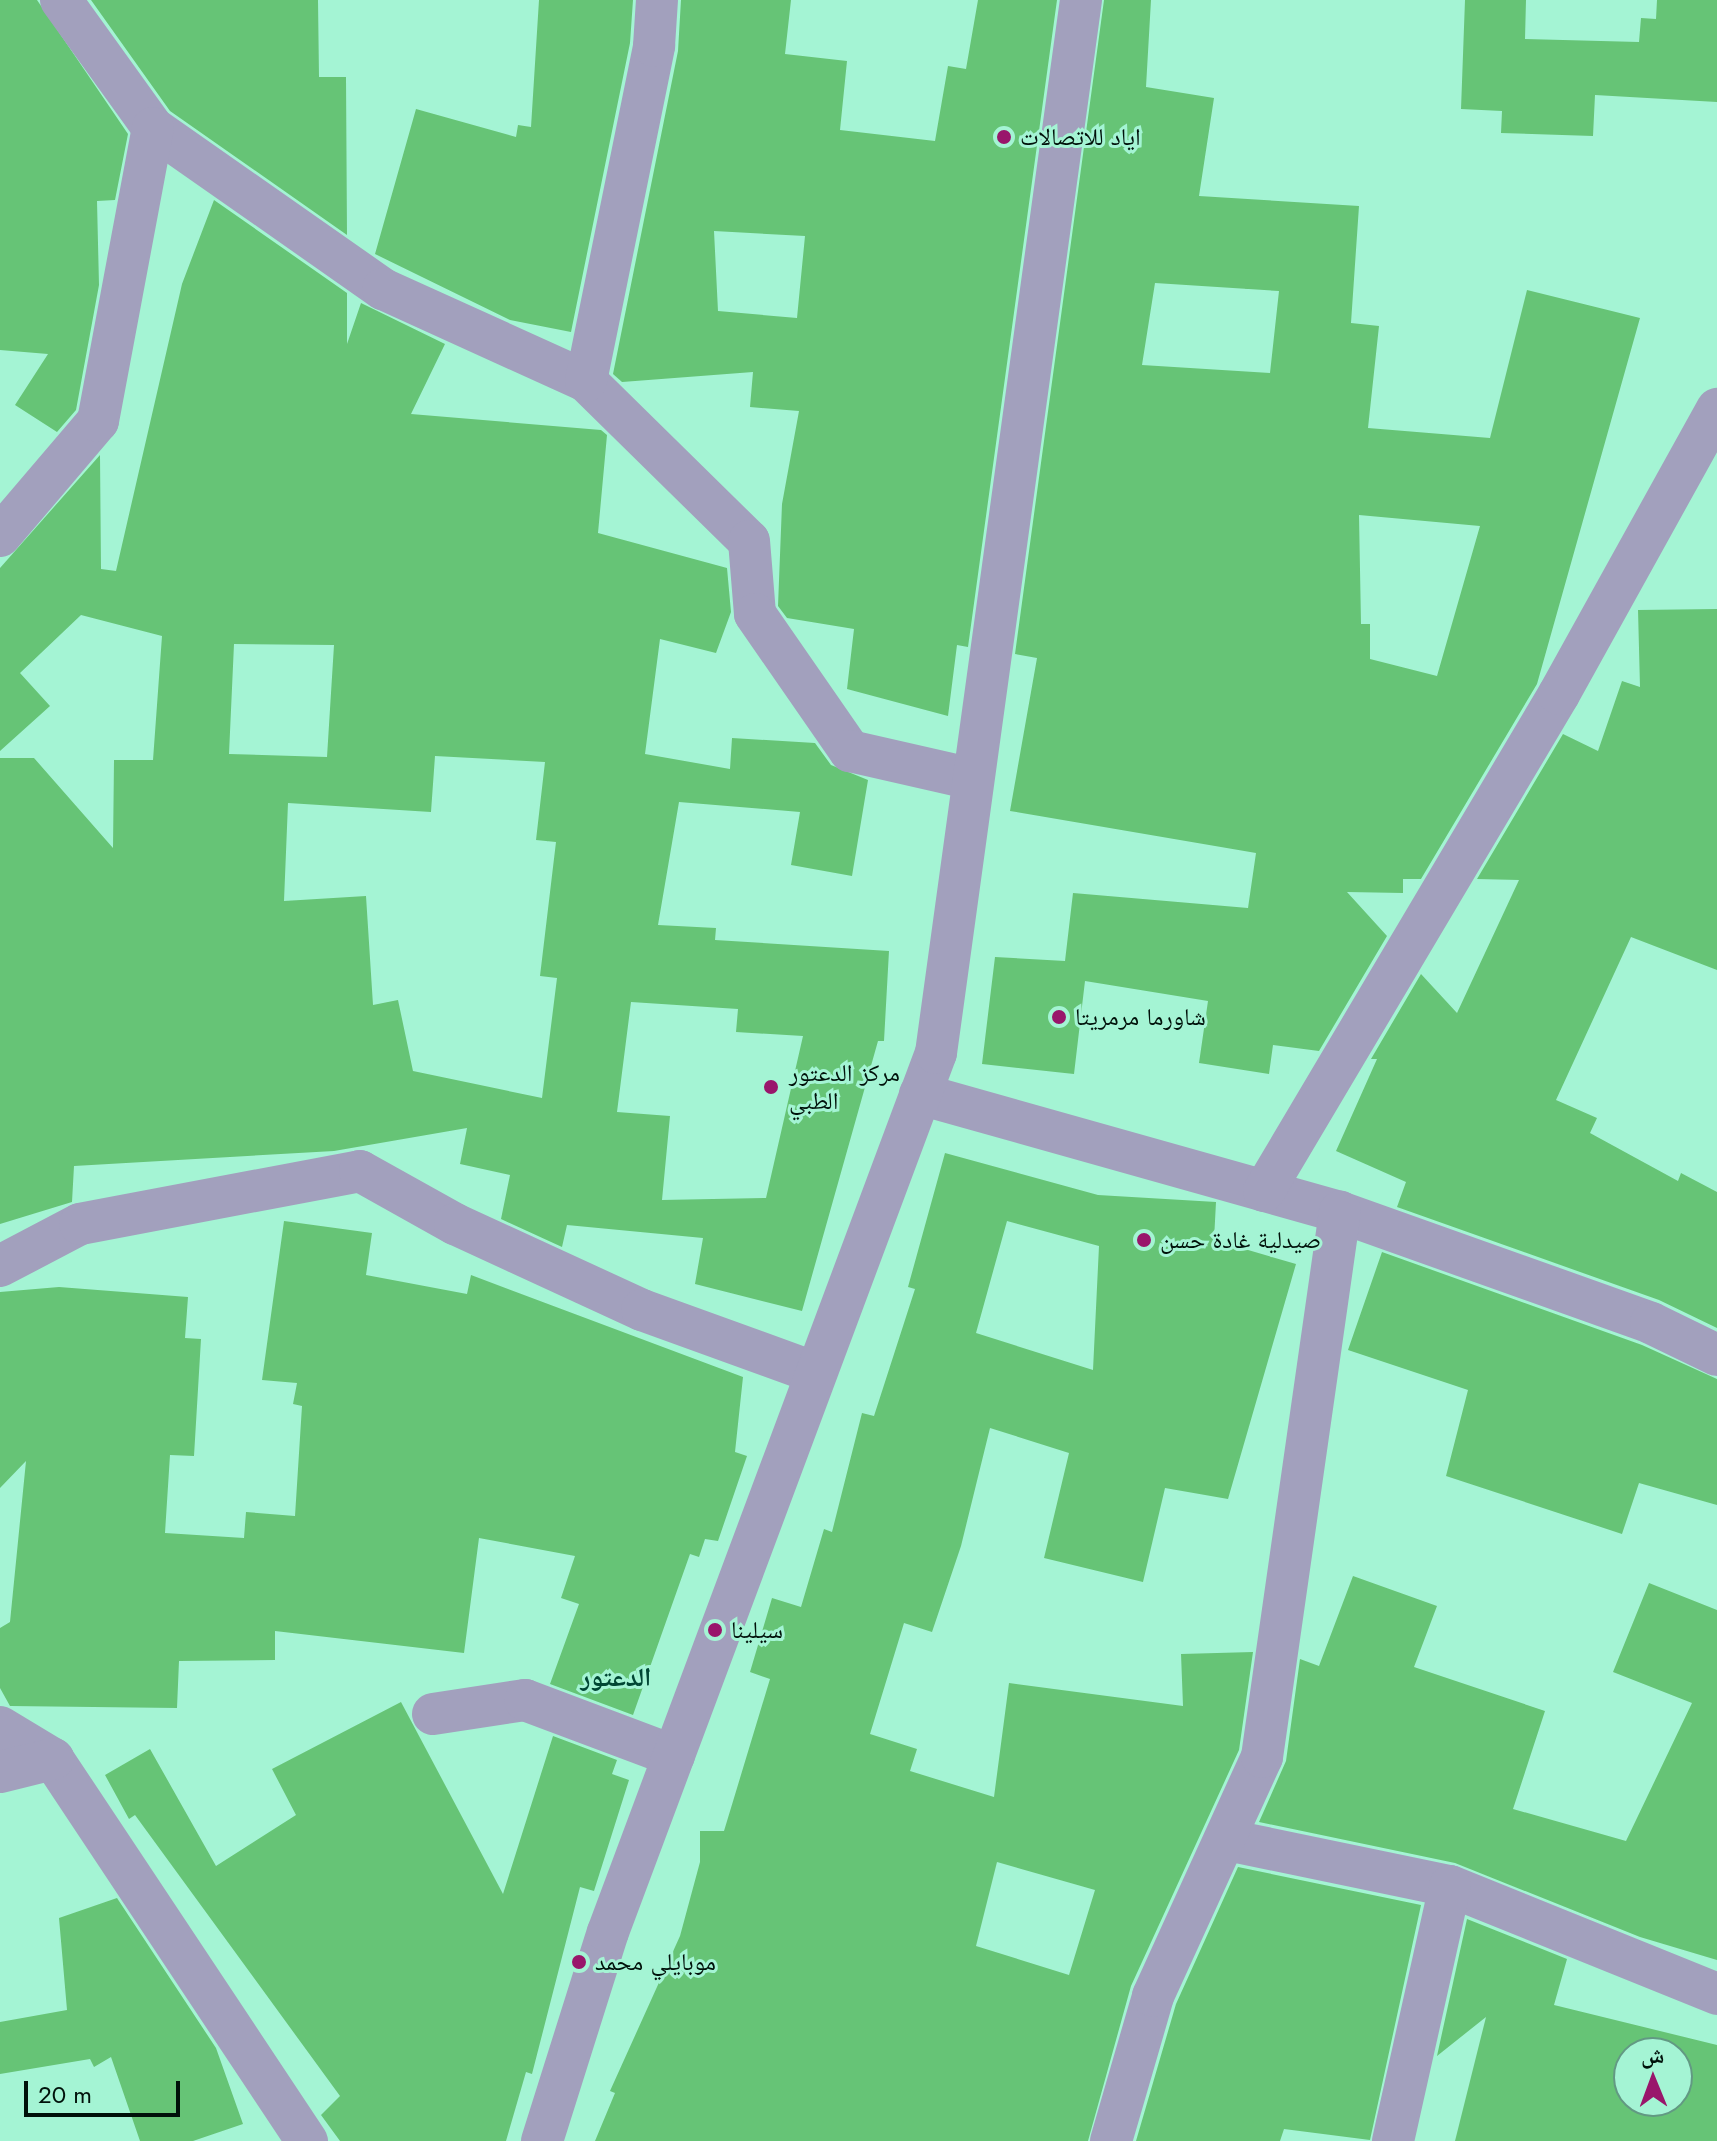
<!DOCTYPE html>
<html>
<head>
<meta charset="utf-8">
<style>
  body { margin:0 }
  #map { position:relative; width:1717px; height:2141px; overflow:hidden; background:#a4f4d4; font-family:Jost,"Noto Naskh Arabic",sans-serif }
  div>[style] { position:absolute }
  .building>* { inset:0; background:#66c476 }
  .street>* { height:42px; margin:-21px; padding:0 21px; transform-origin:21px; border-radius:21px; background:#a2a0bd }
  .dots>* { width:22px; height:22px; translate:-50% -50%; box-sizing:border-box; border:4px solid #a4f4d4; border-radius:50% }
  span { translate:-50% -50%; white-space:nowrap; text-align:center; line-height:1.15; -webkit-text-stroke:6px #a4f4d4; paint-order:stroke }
  .poi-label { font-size:24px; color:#00110a }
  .left { translate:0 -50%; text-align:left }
  .neighbourhood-label { font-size:26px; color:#004633; font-weight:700 }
  .north { position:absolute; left:1613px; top:2037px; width:80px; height:80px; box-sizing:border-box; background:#a4f4d4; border:2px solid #629983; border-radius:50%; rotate:359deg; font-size:22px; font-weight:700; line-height:32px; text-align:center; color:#00110a }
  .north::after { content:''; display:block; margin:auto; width:28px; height:36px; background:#99166b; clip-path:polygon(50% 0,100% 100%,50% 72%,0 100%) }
  .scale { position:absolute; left:24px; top:2081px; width:156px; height:36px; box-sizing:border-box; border:4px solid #00110a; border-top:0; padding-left:10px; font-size:24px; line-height:28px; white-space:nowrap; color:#00110a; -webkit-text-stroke:6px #a4f4d4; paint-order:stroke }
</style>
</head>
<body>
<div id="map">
  <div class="building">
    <div style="clip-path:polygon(0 0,37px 0,128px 134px,115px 200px,97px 201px,99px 285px,76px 410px,57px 432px,15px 405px,48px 354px,0 350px)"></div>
    <div style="clip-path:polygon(91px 0,318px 0,319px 77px,346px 77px,347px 235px,170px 111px)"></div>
    <div style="clip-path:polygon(539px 0,633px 0,630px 43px,571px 332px,510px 320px,375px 254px,416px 109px,516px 137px,518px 125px,531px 127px)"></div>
    <div style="clip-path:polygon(evenodd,681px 0,791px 0,785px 54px,847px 61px,840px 130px,935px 141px,948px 66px,966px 69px,978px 0,1057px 0,968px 647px,957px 645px,948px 716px,847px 689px,854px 629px,787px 618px,778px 606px,782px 504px,799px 411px,750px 407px,753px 372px,622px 382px,613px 374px,678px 51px,681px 0,714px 231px,805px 236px,797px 318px,718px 311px,714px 231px)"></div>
    <div style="clip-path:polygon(evenodd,1104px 0,1151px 0,1146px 87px,1214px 98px,1199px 196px,1359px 206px,1351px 323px,1379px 326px,1368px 428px,1490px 438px,1527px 290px,1640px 318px,1537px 684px,1421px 879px,1403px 879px,1403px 893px,1347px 892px,1387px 936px,1319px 1051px,1273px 1045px,1269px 1074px,1199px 1063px,1208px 1001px,1085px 981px,1074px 1074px,982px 1064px,995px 957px,1065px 961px,1073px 893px,1248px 908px,1256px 853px,1010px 811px,1037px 658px,1015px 654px,1104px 0,1155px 283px,1279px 291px,1270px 373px,1142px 365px,1155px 283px,1104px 0,1359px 515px,1480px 526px,1437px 676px,1370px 659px,1370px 624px,1361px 624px,1359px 515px)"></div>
    <div style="clip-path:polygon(1465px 0,1526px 0,1525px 39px,1639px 42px,1641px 18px,1656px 19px,1657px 0,1717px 0,1717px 102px,1595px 95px,1593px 136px,1501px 133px,1502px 111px,1461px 109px)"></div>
    <div style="clip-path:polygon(evenodd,214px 200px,347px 293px,347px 344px,361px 303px,445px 344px,411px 414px,601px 430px,607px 435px,598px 533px,727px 568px,731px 612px,716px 653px,660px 639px,645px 754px,730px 769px,732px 738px,815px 743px,831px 765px,868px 780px,852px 876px,791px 865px,800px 812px,679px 802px,658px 925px,716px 928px,715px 940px,889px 951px,884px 1041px,878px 1041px,802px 1311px,695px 1284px,703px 1238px,567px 1225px,562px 1247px,501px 1219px,510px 1175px,460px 1164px,467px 1128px,334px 1151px,74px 1166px,72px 1202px,0 1224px,0 758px,34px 758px,113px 848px,114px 760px,153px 760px,162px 636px,81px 615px,20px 673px,50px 706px,0 751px,0 568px,100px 455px,101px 569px,116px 571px,182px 284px,214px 200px,234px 644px,334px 645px,327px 757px,229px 754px,234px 644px,214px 200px,435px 756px,545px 762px,536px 840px,556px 842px,540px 976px,557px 978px,542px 1098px,413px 1071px,398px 1000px,373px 1005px,366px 896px,284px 901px,288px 803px,431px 812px,435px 756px,214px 200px,631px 1002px,738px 1009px,736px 1032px,803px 1036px,766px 1198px,662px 1200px,670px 1116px,617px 1112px,631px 1002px)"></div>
    <div style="clip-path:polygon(1717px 609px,1717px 970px,1631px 937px,1556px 1100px,1597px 1118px,1590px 1133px,1678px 1181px,1681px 1173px,1717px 1192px,1717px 1328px,1659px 1300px,1397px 1207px,1406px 1182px,1336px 1151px,1377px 1059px,1371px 1059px,1421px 974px,1457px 1013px,1519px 880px,1477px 879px,1563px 734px,1598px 751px,1622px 681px,1640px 687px,1638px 610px)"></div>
    <div style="clip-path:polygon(evenodd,945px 1153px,1098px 1195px,1216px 1202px,1214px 1240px,1296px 1264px,1228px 1499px,1165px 1488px,1143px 1582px,1044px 1558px,1069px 1453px,990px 1428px,961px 1546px,932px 1632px,904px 1623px,870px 1734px,917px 1749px,910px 1771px,994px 1797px,1009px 1683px,1183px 1706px,1181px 1654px,1253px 1652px,1239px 1750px,1131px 1986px,1088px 2141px,595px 2141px,615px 2093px,610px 2091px,680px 1936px,700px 1862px,700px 1831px,724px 1831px,770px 1679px,750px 1672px,772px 1598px,801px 1607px,824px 1529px,832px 1532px,862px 1413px,874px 1416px,915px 1289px,908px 1287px,945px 1153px,1007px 1221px,1099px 1246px,1093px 1370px,976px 1333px,1007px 1221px,945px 1153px,997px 1862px,1095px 1890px,1069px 1975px,976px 1946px,997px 1862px)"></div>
    <div style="clip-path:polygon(284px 1221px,372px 1233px,366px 1275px,467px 1294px,471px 1275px,743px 1377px,735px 1452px,747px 1456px,718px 1541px,705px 1539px,699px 1557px,690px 1554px,633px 1715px,550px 1684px,579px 1604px,561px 1598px,575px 1556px,479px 1538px,464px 1653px,275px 1631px,275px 1660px,179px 1661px,177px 1708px,10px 1706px,0 1688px,0 1628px,10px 1622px,26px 1461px,0 1488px,0 1292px,59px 1287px,188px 1297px,185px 1338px,201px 1339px,194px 1456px,170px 1455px,165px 1533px,244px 1538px,246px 1512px,295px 1516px,302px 1406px,293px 1404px,297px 1383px,262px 1380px)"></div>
    <div style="clip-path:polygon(1382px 1252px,1642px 1345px,1717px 1379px,1717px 1505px,1639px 1483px,1622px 1534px,1446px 1476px,1468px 1390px,1348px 1350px)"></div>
    <div style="clip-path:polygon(1353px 1576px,1437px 1606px,1414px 1667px,1545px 1711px,1513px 1809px,1626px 1841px,1692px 1703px,1613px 1672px,1649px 1583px,1717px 1610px,1717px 1960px,1640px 1937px,1455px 1863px,1259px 1822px,1286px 1761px,1300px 1659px,1319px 1666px)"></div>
    <div style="clip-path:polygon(401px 1702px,503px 1894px,553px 1736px,617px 1760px,612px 1774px,629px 1780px,594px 1891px,580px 1887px,532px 2074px,526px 2072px,506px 2141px,340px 2141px,321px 2115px,340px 2096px,135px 1815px,129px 1819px,105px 1775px,150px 1749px,216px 1866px,296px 1815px,272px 1769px)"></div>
    <div style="clip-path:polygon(1238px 1867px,1421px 1905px,1370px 2140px,1284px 2129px,1280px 2141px,1136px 2141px,1176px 2004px)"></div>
    <div style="clip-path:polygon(117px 1898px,216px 2048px,243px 2124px,193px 2141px,140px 2141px,111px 2057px,94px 2067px,90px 2059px,0 2074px,0 2022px,67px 2010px,59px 1918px)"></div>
    <div style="clip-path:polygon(evenodd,1467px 1919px,1567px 1959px,1554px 2005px,1717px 2045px,1717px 2141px,1455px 2141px,1486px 2017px,1437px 2056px,1467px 1919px,1629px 2053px,1677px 2053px,1677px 2101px,1629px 2101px,1629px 2053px)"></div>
  </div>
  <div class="street">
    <div style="left:61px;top:0;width:158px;rotate:54.3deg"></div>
    <div style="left:153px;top:128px;width:281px;rotate:35deg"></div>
    <div style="left:383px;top:289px;width:223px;rotate:24.4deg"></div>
    <div style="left:586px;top:381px;width:228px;rotate:44.5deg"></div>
    <div style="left:749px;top:541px;width:73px;rotate:85.3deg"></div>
    <div style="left:755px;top:614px;width:167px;rotate:55.3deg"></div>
    <div style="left:850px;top:751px;width:126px;rotate:12.8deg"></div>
    <div style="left:586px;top:381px;width:342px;rotate:-78.5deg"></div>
    <div style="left:654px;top:46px;width:46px;rotate:-86.3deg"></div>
    <div style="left:0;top:536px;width:151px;rotate:-49.6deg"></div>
    <div style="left:98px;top:421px;width:298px;rotate:-79.4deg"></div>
    <div style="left:920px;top:1094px;width:436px;rotate:15.7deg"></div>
    <div style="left:1340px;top:1212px;width:330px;rotate:19.6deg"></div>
    <div style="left:1651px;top:1323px;width:73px;rotate:25.9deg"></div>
    <div style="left:1264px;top:1191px;width:578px;rotate:-59.31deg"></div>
    <div style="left:1559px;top:694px;width:326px;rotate:-61deg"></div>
    <div style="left:0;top:1266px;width:90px;rotate:-27.7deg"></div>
    <div style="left:80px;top:1224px;width:285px;rotate:-10.7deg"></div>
    <div style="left:360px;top:1171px;width:109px;rotate:29.2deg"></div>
    <div style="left:455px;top:1224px;width:206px;rotate:24.7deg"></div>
    <div style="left:642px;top:1310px;width:185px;rotate:19.9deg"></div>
    <div style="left:433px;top:1714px;width:93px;rotate:-8.7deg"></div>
    <div style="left:525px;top:1700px;width:159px;rotate:20.6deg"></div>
    <div style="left:0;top:1727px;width:62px;rotate:31.1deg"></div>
    <div style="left:53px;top:1759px;width:459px;rotate:56.4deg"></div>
    <div style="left:0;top:1772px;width:55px;rotate:-13.8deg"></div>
    <div style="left:1227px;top:1840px;width:228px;rotate:11.7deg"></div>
    <div style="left:1450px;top:1886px;width:288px;rotate:22deg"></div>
    <div style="left:542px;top:2141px;width:219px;rotate:-72.5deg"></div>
    <div style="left:608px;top:1932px;width:938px;rotate:-69.54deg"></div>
    <div style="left:936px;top:1053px;width:1063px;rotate:-82.16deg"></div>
    <div style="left:1111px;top:2141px;width:151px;rotate:-73.8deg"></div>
    <div style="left:1153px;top:1996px;width:263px;rotate:-65.5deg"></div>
    <div style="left:1262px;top:1757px;width:551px;rotate:-81.86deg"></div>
    <div style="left:1393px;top:2141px;width:261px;rotate:-77.4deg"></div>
  </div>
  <div class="dots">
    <div style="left:1004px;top:137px;background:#99166b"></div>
    <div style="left:1059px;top:1017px;background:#99166b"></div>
    <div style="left:771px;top:1087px;background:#99166b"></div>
    <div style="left:1144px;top:1240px;background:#99166b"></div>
    <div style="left:715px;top:1630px;background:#99166b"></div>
    <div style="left:579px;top:1962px;background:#99166b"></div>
  </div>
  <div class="poi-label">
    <span class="left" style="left:1020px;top:137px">اياد للاتصالات</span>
    <span class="left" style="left:1075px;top:1017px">شاورما مرمريتا</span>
    <span class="left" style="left:789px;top:1087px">مركز الدعتور<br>الطبي</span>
    <span class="left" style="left:1160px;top:1240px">صيدلية غادة حسن</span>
    <span class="left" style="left:731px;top:1630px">سيلينا</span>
    <span class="left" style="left:595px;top:1962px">موبايلي محمد</span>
  </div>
  <div class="neighbourhood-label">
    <span style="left:616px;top:1678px">الدعتور</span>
  </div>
  <div class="north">ش</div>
  <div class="scale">20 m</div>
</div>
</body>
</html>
